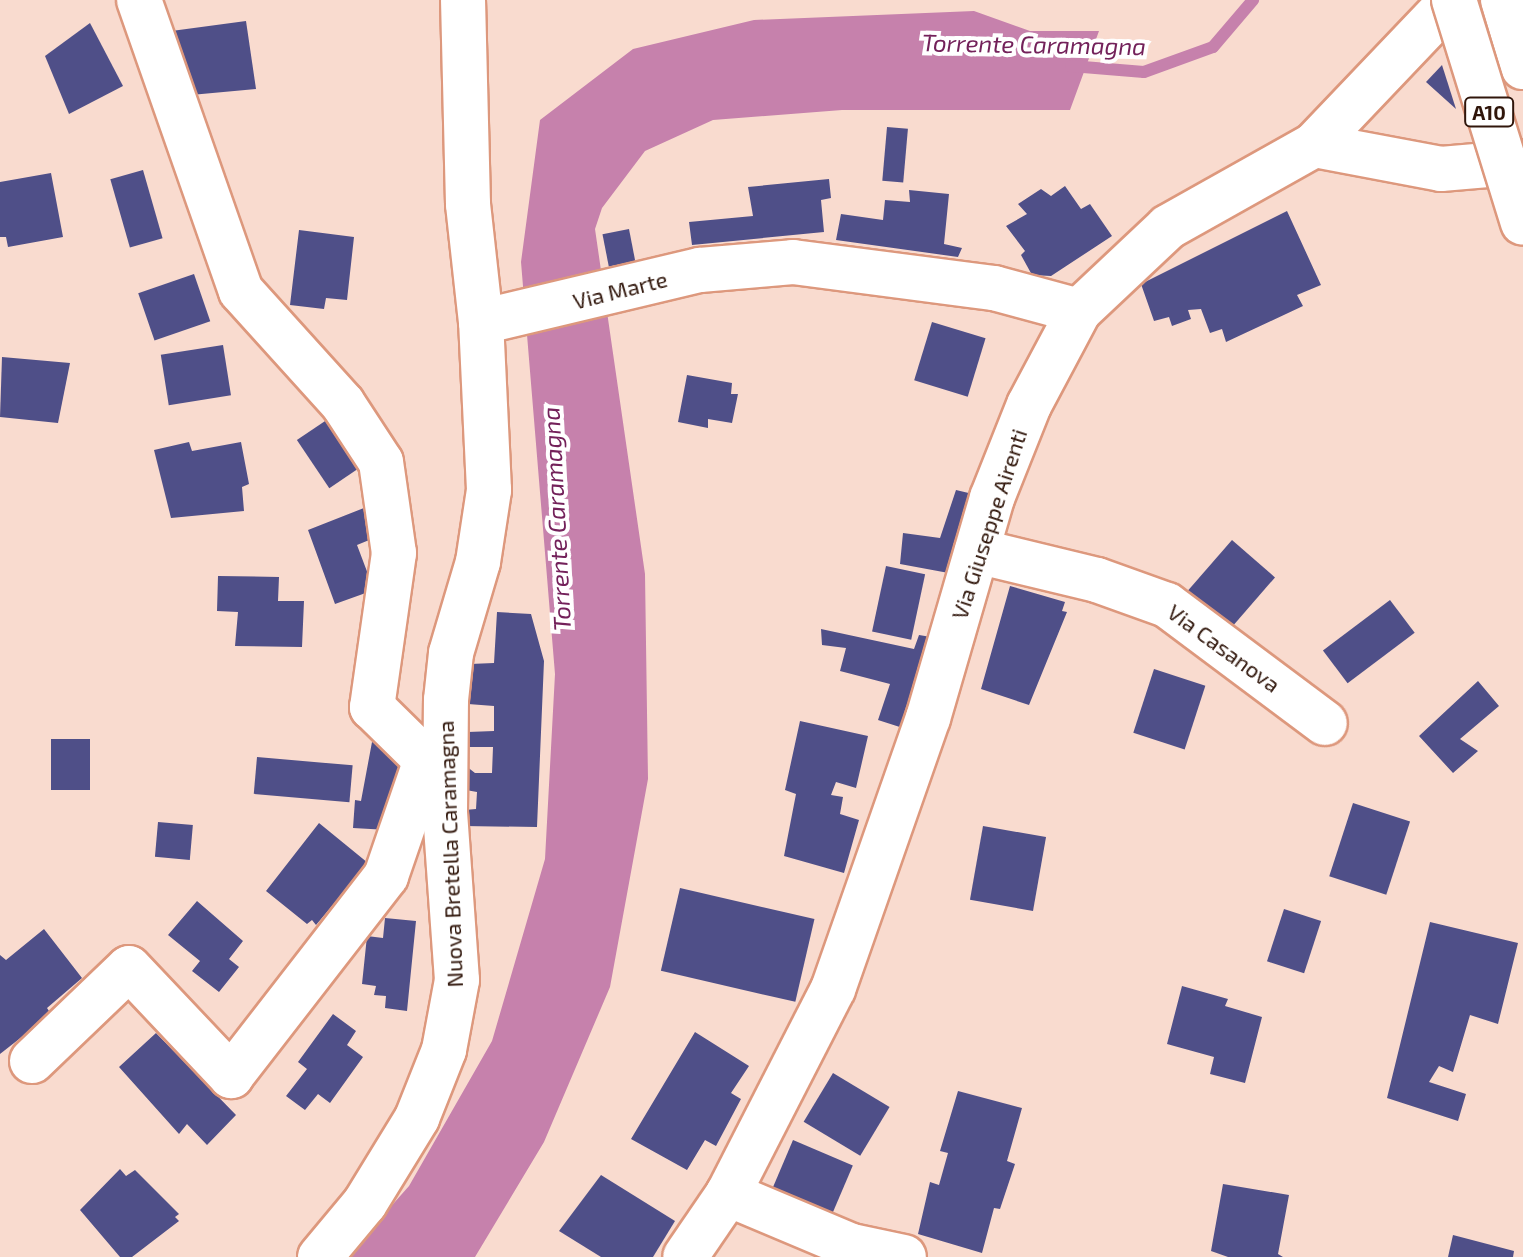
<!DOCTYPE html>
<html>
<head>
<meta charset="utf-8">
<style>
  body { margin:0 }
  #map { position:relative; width:1523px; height:1257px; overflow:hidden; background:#f9dbcf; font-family:"Exo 2",sans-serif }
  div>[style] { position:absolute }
  .water>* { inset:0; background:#c681ac }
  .stream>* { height:12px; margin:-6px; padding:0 6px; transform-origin:6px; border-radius:6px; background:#c681ac }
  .building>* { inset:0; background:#4f4f88; transform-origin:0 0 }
  .roads { filter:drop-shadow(2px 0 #dd987d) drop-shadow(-2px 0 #dd987d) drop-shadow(0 2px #dd987d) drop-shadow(0 -2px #dd987d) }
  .minor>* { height:44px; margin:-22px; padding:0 22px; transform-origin:22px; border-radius:22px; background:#fff }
  .major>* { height:44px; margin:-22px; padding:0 22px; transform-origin:22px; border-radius:22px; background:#fff }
  .highway>* { height:44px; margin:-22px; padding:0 22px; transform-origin:22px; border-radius:22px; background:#fff }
  .bridges { filter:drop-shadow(2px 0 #dd987d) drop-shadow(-2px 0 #dd987d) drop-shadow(0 2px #dd987d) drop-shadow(0 -2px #dd987d) }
  .highway-bridge>* { height:44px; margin:-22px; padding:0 22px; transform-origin:22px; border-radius:22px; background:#fff }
  span { translate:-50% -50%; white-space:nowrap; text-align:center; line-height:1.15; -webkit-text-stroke:8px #fff; paint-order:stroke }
  .shield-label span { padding:2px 6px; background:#fff; border:2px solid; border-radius:6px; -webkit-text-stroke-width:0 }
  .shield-label { font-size:20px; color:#30160b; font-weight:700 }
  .street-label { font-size:22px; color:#30160b }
  .water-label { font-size:24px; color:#73215a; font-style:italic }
</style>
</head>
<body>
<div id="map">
  <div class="water">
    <div style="clip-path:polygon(974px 11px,1030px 31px,1099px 31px,1070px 110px,842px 110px,713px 120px,645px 151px,602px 208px,595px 229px,645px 574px,648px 779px,610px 987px,544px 1142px,475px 1257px,346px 1257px,409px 1186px,492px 1041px,545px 859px,555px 674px,521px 262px,540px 120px,633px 49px,754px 20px)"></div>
  </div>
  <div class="stream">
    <div style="left:1071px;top:66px;width:73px;rotate:4.7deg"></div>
    <div style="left:1144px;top:72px;width:73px;rotate:-19.9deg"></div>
    <div style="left:1213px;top:47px;width:62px;rotate:-49.6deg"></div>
  </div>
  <div class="building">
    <div style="clip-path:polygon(246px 21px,256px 89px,180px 96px,164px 32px)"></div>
    <div style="clip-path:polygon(90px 23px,123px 86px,69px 114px,45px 56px)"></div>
    <div style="clip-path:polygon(1442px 65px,1456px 109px,1426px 82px)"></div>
    <div style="left:887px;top:127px;width:21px;height:54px;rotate:5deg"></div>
    <div style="left:143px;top:170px;width:71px;height:34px;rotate:74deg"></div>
    <div style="clip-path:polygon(51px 173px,63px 237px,8px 247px,6px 237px,0 237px,0 182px)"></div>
    <div style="clip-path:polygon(829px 179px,831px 198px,821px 200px,824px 232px,692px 245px,689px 222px,753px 216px,748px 187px)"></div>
    <div style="clip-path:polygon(1065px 186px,1081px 209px,1090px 204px,1112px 236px,1051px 276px,1032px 275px,1021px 255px,1025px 251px,1006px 226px,1027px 214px,1018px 204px,1041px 189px,1051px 196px)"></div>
    <div style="clip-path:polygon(909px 190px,949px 194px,944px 244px,962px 248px,958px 257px,836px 240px,841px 214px,883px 220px,885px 200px,910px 202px)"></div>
    <div style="clip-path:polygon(1287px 211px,1321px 285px,1297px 295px,1303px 306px,1226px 342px,1222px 329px,1210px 333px,1201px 309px,1188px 310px,1191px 319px,1172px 326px,1169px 317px,1154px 321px,1141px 284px)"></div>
    <div style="left:629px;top:229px;width:33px;height:27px;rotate:79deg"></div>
    <div style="clip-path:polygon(299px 230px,354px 237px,347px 300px,326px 298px,324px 309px,290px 305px)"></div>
    <div style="left:194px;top:274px;width:50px;height:59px;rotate:71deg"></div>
    <div style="left:932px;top:322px;width:56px;height:61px;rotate:17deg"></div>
    <div style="left:223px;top:345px;width:51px;height:63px;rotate:81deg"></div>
    <div style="clip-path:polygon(2px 357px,70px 363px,58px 423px,0 417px)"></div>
    <div style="clip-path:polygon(687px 375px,732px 383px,731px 394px,738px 394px,732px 423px,708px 419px,708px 428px,678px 422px)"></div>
    <div style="left:340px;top:411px;width:58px;height:52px;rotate:56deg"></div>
    <div style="clip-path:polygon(189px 442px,192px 451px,241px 442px,249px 484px,242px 487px,244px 511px,171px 518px,154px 450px)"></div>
    <div style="clip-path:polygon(956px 490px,977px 495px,954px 574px,900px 564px,903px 533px,940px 538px)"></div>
    <div style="clip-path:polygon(369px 506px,379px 536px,357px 545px,374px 590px,335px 604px,308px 530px)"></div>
    <div style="left:1232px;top:540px;width:57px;height:69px;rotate:41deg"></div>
    <div style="left:886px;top:566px;width:40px;height:67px;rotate:12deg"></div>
    <div style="clip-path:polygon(218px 576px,279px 577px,278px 601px,304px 601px,302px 647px,235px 646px,238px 612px,217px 611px)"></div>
    <div style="clip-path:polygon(1010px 586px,1065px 602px,1062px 611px,1067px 612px,1029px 705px,981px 689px)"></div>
    <div style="left:1390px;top:600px;width:41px;height:84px;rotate:53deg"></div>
    <div style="clip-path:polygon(497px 612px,531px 614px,544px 661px,537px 827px,464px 826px,465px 810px,476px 809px,477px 792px,466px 790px,466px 766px,475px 773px,492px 773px,493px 747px,467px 747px,468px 732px,494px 731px,494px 706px,468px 704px,470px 664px,494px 663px)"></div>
    <div style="clip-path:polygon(821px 629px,914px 649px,919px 635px,931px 637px,906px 729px,878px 720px,890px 684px,840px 671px,846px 648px,822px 645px)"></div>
    <div style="left:1154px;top:669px;width:54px;height:67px;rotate:18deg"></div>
    <div style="clip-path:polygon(1478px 681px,1499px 706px,1460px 739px,1478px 751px,1453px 773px,1419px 736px)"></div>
    <div style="clip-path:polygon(800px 721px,868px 736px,856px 788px,836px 782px,831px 795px,843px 797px,840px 814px,859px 820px,844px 873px,784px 856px,796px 794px,785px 790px)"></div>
    <div style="left:51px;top:739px;width:39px;height:51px"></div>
    <div style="clip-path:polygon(372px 742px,401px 750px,388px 830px,353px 828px,355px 800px,361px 801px)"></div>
    <div style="left:257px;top:757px;width:96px;height:37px;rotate:5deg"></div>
    <div style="left:1353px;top:803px;width:60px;height:77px;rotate:18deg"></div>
    <div style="left:158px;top:822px;width:35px;height:35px;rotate:5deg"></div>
    <div style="clip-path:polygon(319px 823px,368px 863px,316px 925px,312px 920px,307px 924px,266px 891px)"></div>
    <div style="left:983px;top:826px;width:64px;height:75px;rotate:10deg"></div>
    <div style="left:680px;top:888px;width:138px;height:85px;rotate:13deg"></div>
    <div style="clip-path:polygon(197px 901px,243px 941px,229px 959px,239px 967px,219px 992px,192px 971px,200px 961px,168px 935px)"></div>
    <div style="left:1284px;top:909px;width:39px;height:55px;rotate:18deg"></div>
    <div style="clip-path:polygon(385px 918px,416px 921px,407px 1011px,385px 1008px,386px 996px,374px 995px,376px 986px,362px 984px,367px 936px,383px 938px)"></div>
    <div style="clip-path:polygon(1430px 922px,1518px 943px,1498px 1024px,1470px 1015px,1453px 1072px,1439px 1066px,1429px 1082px,1466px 1094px,1458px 1121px,1387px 1098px)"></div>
    <div style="clip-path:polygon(44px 929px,82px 978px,47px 1008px,51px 1014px,0 1054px,0 955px,6px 960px)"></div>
    <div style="clip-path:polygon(1182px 986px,1228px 999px,1225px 1006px,1262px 1017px,1245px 1083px,1210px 1074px,1214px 1057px,1167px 1044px)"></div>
    <div style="clip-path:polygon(333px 1014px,356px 1031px,347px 1045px,363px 1057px,330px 1103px,318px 1094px,305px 1110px,286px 1096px,307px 1069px,298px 1062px)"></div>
    <div style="clip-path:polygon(695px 1032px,749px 1066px,731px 1093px,741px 1099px,716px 1146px,705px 1140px,687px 1170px,631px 1139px)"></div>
    <div style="clip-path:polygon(156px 1033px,236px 1115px,207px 1145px,187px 1124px,179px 1134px,119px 1067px)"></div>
    <div style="left:833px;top:1073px;width:66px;height:57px;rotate:31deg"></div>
    <div style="clip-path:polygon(958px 1091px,1022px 1108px,1007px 1161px,1015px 1164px,1000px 1209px,994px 1208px,982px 1253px,918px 1234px,930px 1182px,939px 1185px,948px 1153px,940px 1151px)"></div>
    <div style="left:793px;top:1140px;width:65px;height:57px;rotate:23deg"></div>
    <div style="clip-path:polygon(120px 1169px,126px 1176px,135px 1170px,179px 1214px,175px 1217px,179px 1221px,132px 1257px,120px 1257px,80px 1210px)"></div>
    <div style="clip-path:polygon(601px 1175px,675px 1221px,653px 1257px,601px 1257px,559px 1231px)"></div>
    <div style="clip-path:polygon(1223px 1184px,1289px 1195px,1278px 1254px,1283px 1257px,1228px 1257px,1211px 1251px)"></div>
    <div style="clip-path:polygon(1453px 1235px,1514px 1251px,1513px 1257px,1448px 1257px)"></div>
  </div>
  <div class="roads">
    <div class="minor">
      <div style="left:139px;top:0;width:308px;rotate:70.7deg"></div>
      <div style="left:241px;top:291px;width:152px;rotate:47.9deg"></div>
      <div style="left:343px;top:404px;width:69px;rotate:56.8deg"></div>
      <div style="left:381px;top:462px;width:92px;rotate:81.9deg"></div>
      <div style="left:394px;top:553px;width:156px;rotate:98.1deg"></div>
      <div style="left:372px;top:707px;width:76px;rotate:44.5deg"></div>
      <div style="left:426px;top:760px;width:19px"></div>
      <div style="left:1314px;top:145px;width:129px;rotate:10.7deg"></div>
      <div style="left:1441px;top:169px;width:82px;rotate:-4.9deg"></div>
      <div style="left:1079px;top:311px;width:122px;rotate:-43.3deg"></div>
      <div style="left:1168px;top:227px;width:167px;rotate:-29.3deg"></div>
      <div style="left:1314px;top:145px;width:200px;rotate:-46.4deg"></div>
      <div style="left:977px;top:551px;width:123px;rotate:13.6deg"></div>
      <div style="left:1097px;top:580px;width:74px;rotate:19.7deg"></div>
      <div style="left:1167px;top:605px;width:197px;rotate:36.8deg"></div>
      <div style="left:32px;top:1061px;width:134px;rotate:-43.8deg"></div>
      <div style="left:129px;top:968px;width:149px;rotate:46.6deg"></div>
      <div style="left:231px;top:1076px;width:253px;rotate:-52.2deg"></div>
      <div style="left:386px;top:876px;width:123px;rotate:-71deg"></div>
      <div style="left:728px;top:1194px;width:134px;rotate:22.8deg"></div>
      <div style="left:852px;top:1246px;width:53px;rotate:11.9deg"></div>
    </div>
    <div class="major">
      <div style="left:481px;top:322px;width:225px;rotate:-13.4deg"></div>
      <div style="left:700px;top:270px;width:93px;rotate:-4.9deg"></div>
      <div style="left:793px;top:262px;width:203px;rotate:7.4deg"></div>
      <div style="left:994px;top:288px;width:88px;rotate:15.1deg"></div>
      <div style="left:1079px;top:311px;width:106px;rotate:118deg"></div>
      <div style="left:1029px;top:405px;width:100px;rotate:111.7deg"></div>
      <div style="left:992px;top:498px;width:229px;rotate:106.2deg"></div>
      <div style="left:928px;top:718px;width:287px;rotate:109.3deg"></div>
      <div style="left:833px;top:989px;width:230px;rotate:117.1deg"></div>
      <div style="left:728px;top:1194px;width:76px;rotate:124.3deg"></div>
      <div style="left:320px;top:1257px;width:70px;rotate:-50.2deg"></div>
      <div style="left:365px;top:1203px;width:100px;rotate:-58.5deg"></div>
      <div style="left:417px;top:1118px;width:73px;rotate:-68.3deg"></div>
      <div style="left:444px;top:1050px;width:71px;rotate:-79.5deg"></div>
      <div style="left:457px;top:980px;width:168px;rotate:-94.1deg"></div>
      <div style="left:445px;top:812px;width:112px;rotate:-89.5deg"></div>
      <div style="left:446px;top:700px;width:47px;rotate:-83.9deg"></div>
      <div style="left:451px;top:653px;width:95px;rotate:-73.5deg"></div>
      <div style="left:478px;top:562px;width:73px;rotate:-81.3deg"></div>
      <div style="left:489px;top:490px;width:168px;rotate:-92.7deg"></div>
      <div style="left:481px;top:322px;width:119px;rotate:-96.3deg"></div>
      <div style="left:468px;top:204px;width:204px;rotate:-91.4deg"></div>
    </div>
    <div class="highway">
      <div style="left:1503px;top:0;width:70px;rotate:73.4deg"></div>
    </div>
  </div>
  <div class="bridges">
    <div class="highway-bridge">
      <div style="left:1454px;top:0;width:233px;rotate:72.8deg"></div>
    </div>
  </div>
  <div class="shield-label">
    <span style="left:1489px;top:112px">A10</span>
  </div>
  <div class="street-label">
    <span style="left:620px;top:290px;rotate:-14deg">Via Marte</span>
    <span style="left:989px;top:524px;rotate:-72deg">Via Giuseppe Airenti</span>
    <span style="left:1224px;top:648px;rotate:36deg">Via Casanova</span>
    <span style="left:450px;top:854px;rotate:-92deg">Nuova Bretella Caramagna</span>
  </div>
  <div class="water-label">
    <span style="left:1034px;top:44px;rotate:1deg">Torrente Caramagna</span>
    <span style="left:556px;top:519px;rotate:-93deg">Torrente Caramagna</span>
  </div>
</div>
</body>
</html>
